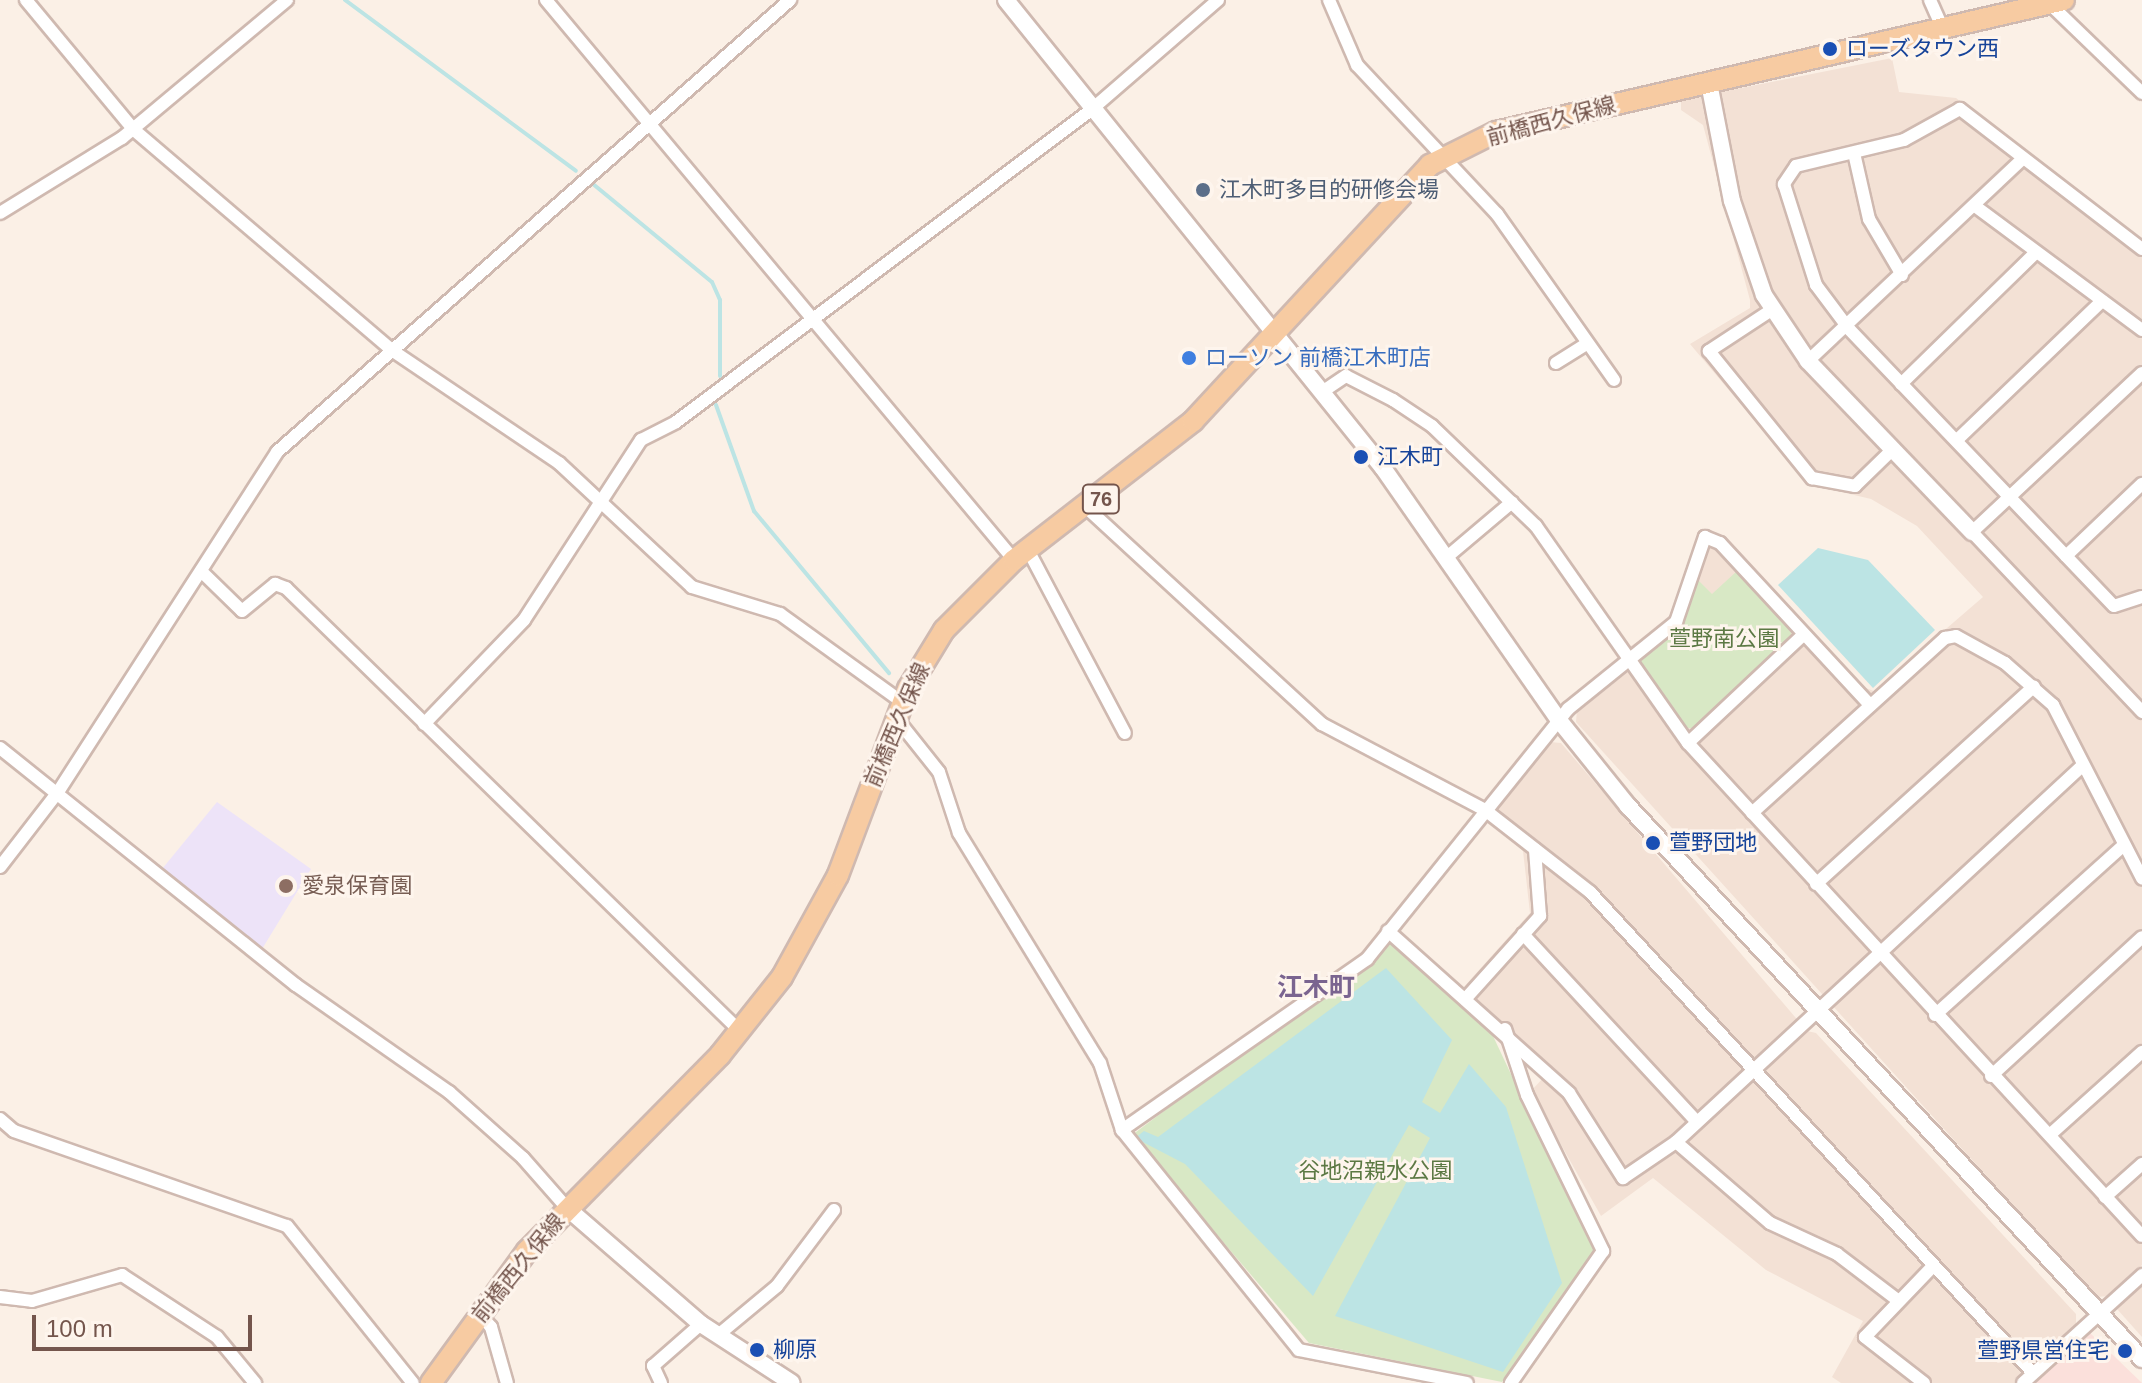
<!DOCTYPE html>
<html>
<head>
<meta charset="utf-8">
<style>
  body { margin:0 }
  #map { position:relative; width:2142px; height:1383px; overflow:hidden; background:#fbf0e6; font-family:Helvetica,"Noto Sans JP",sans-serif }
  div>[style] { position:absolute }
  .residential>* { inset:0; background:#f3e1d5 }
  .commercial>* { inset:0; background:#fbe0db }
  .education>* { inset:0; background:#ede3f8 }
  .green>* { inset:0; background:#d8e8c5 }
  .water>* { inset:0; background:#bce4e4 }
  .stream>* { height:4px; margin:-2px; padding:0 2px; transform-origin:2px; border-radius:2px; background:#bce4e4 }
  .roads { filter:drop-shadow(2px 0 #cfb9b0) drop-shadow(-2px 0 #cfb9b0) drop-shadow(0 2px #cfb9b0) drop-shadow(0 -2px #cfb9b0) }
  .minor>* { height:12px; margin:-6px; padding:0 6px; transform-origin:6px; border-radius:6px; background:#fff }
  .tertiary>* { height:16px; margin:-8px; padding:0 8px; transform-origin:8px; border-radius:8px; background:#fff }
  .primary>* { height:20px; margin:-10px; padding:0 10px; transform-origin:10px; border-radius:10px; background:#f7cba2 }
  .dots>* { width:22px; height:22px; translate:-50% -50%; box-sizing:border-box; border:4px solid #fef5ed; border-radius:50% }
  span { translate:-50% -50%; white-space:nowrap; text-align:center; line-height:1.15; -webkit-text-stroke:6px #fef5ed; paint-order:stroke }
  .shield-label span { padding:2px 6px; background:#fef5ed; border:2px solid; border-radius:6px; -webkit-text-stroke-width:0 }
  .shield-label { font-size:20px; color:#74554c; font-weight:700 }
  .transit-label { font-size:22px; color:#164399 }
  .left { translate:0 -50%; text-align:left }
  .right { translate:-100% -50%; text-align:right }
  .street-label { font-size:22px; color:#74554c }
  .service-label { font-size:22px; color:#4e5e75 }
  .shop-label { font-size:22px; color:#366cbe }
  .park-label { font-size:22px; color:#5c7944 }
  .education-label { font-size:22px; color:#785e54 }
  .quarter-label { font-size:26px; color:#7a6490; font-weight:700 }
  .scale { position:absolute; left:32px; top:1315px; width:220px; height:36px; box-sizing:border-box; border:4px solid #74554c; border-top:0; padding-left:10px; font-size:24px; line-height:28px; white-space:nowrap; color:#74554c; -webkit-text-stroke:6px #fef5ed; paint-order:stroke }
</style>
</head>
<body>
<div id="map">
  <div class="residential">
    <div style="clip-path:polygon(1892px 58px,1899px 92px,1956px 98px,2142px 240px,2142px 1265px,2109px 1296px,2096px 1297px,1576px 722px,1577px 710px,1618px 675px,1626px 649px,1668px 623px,1704px 530px,1717px 533px,1863px 687px,1874px 691px,1983px 597px,1917px 526px,1871px 499px,1808px 484px,1690px 344px,1750px 308px,1750px 300px,1703px 125px,1681px 110px,1681px 100px)"></div>
    <div style="clip-path:polygon(1550px 742px,1561px 743px,1807px 1031px,1816px 1033px,2076px 1314px,2076px 1324px,2014px 1383px,1841px 1383px,1832px 1377px,1863px 1321px,1766px 1270px,1653px 1178px,1601px 1216px,1531px 1091px,1545px 1076px,1463px 988px,1530px 913px,1523px 851px,1485px 819px)"></div>
    <div style="clip-path:polygon(2142px 1286px,2142px 1337px,2117px 1309px)"></div>
  </div>
  <div class="commercial">
    <div style="clip-path:polygon(2089px 1332px,2142px 1383px,2033px 1383px)"></div>
  </div>
  <div class="education">
    <div style="clip-path:polygon(217px 802px,311px 869px,262px 949px,162px 869px)"></div>
  </div>
  <div class="green">
    <div style="clip-path:polygon(1737px 571px,1790px 627px,1792px 639px,1696px 728px,1682px 728px,1635px 656px,1679px 628px,1694px 576px,1712px 594px)"></div>
    <div style="clip-path:polygon(1390px 942px,1493px 1036px,1594px 1250px,1502px 1382px,1309px 1343px,1132px 1135px)"></div>
  </div>
  <div class="water">
    <div style="clip-path:polygon(1818px 548px,1868px 560px,1935px 630px,1873px 688px,1778px 585px)"></div>
    <div style="clip-path:polygon(1386px 968px,1452px 1040px,1422px 1102px,1440px 1113px,1469px 1064px,1506px 1107px,1562px 1283px,1503px 1372px,1335px 1316px,1430px 1138px,1409px 1125px,1313px 1296px,1185px 1164px,1135px 1138px,1144px 1131px,1158px 1137px)"></div>
  </div>
  <div class="stream">
    <div style="left:345px;top:0;width:287px;rotate:36.5deg"></div>
    <div style="left:593px;top:184px;width:154px;rotate:39.5deg"></div>
    <div style="left:712px;top:282px;width:20px;rotate:66deg"></div>
    <div style="left:720px;top:300px;width:76px;rotate:90deg"></div>
    <div style="left:716px;top:405px;width:113px;rotate:70.3deg"></div>
    <div style="left:754px;top:511px;width:211px;rotate:50.2deg"></div>
  </div>
  <div class="roads">
    <div class="minor">
      <div style="left:26px;top:0;width:168px;rotate:50.3deg"></div>
      <div style="left:133px;top:129px;width:342px;rotate:40.5deg"></div>
      <div style="left:393px;top:351px;width:200px;rotate:34deg"></div>
      <div style="left:559px;top:463px;width:182px;rotate:43deg"></div>
      <div style="left:692px;top:587px;width:92px;rotate:17.1deg"></div>
      <div style="left:780px;top:614px;width:150px;rotate:35.8deg"></div>
      <div style="left:546px;top:0;width:730px;rotate:50.11deg"></div>
      <div style="left:1329px;top:0;width:71px;rotate:66.7deg"></div>
      <div style="left:1357px;top:65px;width:204px;rotate:46.8deg"></div>
      <div style="left:1497px;top:214px;width:203px;rotate:54.8deg"></div>
      <div style="left:1930px;top:0;width:35px;rotate:66deg"></div>
      <div style="left:2052px;top:6px;width:125px;rotate:44deg"></div>
      <div style="left:1854px;top:153px;width:68px;rotate:77.2deg"></div>
      <div style="left:1869px;top:219px;width:65px;rotate:59.5deg"></div>
      <div style="left:1975px;top:206px;width:208px;rotate:36.6deg"></div>
      <div style="left:0;top:213px;width:143px;rotate:-31.6deg"></div>
      <div style="left:122px;top:138px;width:215px;rotate:-39.9deg"></div>
      <div style="left:2142px;top:249px;width:230px;rotate:-142.4deg"></div>
      <div style="left:1960px;top:109px;width:64px;rotate:151deg"></div>
      <div style="left:1904px;top:140px;width:111px;rotate:166.5deg"></div>
      <div style="left:1796px;top:166px;width:22px;rotate:124deg"></div>
      <div style="left:1784px;top:184px;width:106px;rotate:72.4deg"></div>
      <div style="left:1816px;top:285px;width:55px;rotate:53.1deg"></div>
      <div style="left:1849px;top:329px;width:383px;rotate:46.3deg"></div>
      <div style="left:2114px;top:606px;width:29px;rotate:-18deg"></div>
      <div style="left:1773px;top:309px;width:77px;rotate:146.7deg"></div>
      <div style="left:1709px;top:351px;width:164px;rotate:51deg"></div>
      <div style="left:1812px;top:478px;width:44px;rotate:10.5deg"></div>
      <div style="left:1855px;top:486px;width:52px;rotate:-44.2deg"></div>
      <div style="left:1808px;top:361px;width:294px;rotate:-43.3deg"></div>
      <div style="left:1556px;top:363px;width:36px;rotate:-32deg"></div>
      <div style="left:2142px;top:373px;width:233px;rotate:136.9deg"></div>
      <div style="left:1972px;top:532px;width:248px;rotate:46.6deg"></div>
      <div style="left:1901px;top:384px;width:186px;rotate:-44.3deg"></div>
      <div style="left:1322px;top:392px;width:29px;rotate:-34deg"></div>
      <div style="left:1346px;top:376px;width:53px;rotate:27.1deg"></div>
      <div style="left:1393px;top:400px;width:47px;rotate:33.7deg"></div>
      <div style="left:1432px;top:426px;width:144px;rotate:43.9deg"></div>
      <div style="left:1536px;top:526px;width:265px;rotate:55deg"></div>
      <div style="left:1688px;top:743px;width:670px;rotate:47.36deg"></div>
      <div style="left:1957px;top:440px;width:201px;rotate:-43.8deg"></div>
      <div style="left:1088px;top:509px;width:318px;rotate:42.6deg"></div>
      <div style="left:1322px;top:724px;width:184px;rotate:27.8deg"></div>
      <div style="left:1485px;top:810px;width:133px;rotate:38deg"></div>
      <div style="left:1590px;top:892px;width:654px;rotate:47.35deg"></div>
      <div style="left:1028px;top:550px;width:207px;rotate:62.1deg"></div>
      <div style="left:2066px;top:556px;width:105px;rotate:-43.5deg"></div>
      <div style="left:1447px;top:557px;width:85px;rotate:-40.2deg"></div>
      <div style="left:201px;top:571px;width:57px;rotate:44.3deg"></div>
      <div style="left:242px;top:611px;width:43px;rotate:-39.3deg"></div>
      <div style="left:275px;top:584px;width:12px;rotate:20deg"></div>
      <div style="left:286px;top:588px;width:636px;rotate:44.3deg"></div>
      <div style="left:896px;top:718px;width:69px;rotate:51.5deg"></div>
      <div style="left:939px;top:772px;width:64px;rotate:71.8deg"></div>
      <div style="left:959px;top:833px;width:270px;rotate:58.5deg"></div>
      <div style="left:1100px;top:1063px;width:71px;rotate:71.8deg"></div>
      <div style="left:1122px;top:1130px;width:282px;rotate:51.2deg"></div>
      <div style="left:1299px;top:1350px;width:171px;rotate:11.1deg"></div>
      <div style="left:424px;top:724px;width:144px;rotate:-46.1deg"></div>
      <div style="left:524px;top:620px;width:215px;rotate:-57deg"></div>
      <div style="left:641px;top:440px;width:39px;rotate:-27deg"></div>
      <div style="left:676px;top:422px;width:519px;rotate:-36.94deg"></div>
      <div style="left:1091px;top:110px;width:168px;rotate:-40.9deg"></div>
      <div style="left:1688px;top:743px;width:158px;rotate:-43.2deg"></div>
      <div style="left:0;top:748px;width:379px;rotate:38.7deg"></div>
      <div style="left:296px;top:985px;width:187px;rotate:35deg"></div>
      <div style="left:449px;top:1092px;width:99px;rotate:41.7deg"></div>
      <div style="left:523px;top:1158px;width:67px;rotate:48.7deg"></div>
      <div style="left:1752px;top:813px;width:261px;rotate:-42.2deg"></div>
      <div style="left:1945px;top:638px;width:11px;rotate:-10deg"></div>
      <div style="left:1956px;top:636px;width:56px;rotate:28.9deg"></div>
      <div style="left:2005px;top:663px;width:64px;rotate:41.2deg"></div>
      <div style="left:2053px;top:705px;width:195px;rotate:62.8deg"></div>
      <div style="left:0;top:867px;width:95px;rotate:-52.3deg"></div>
      <div style="left:58px;top:792px;width:404px;rotate:-57.2deg"></div>
      <div style="left:277px;top:452px;width:684px;rotate:-41.38deg"></div>
      <div style="left:1816px;top:884px;width:294px;rotate:-42.2deg"></div>
      <div style="left:1388px;top:931px;width:243px;rotate:41.8deg"></div>
      <div style="left:1569px;top:1093px;width:101px;rotate:57.6deg"></div>
      <div style="left:1623px;top:1178px;width:64px;rotate:-34.2deg"></div>
      <div style="left:1676px;top:1142px;width:553px;rotate:-42.8deg"></div>
      <div style="left:1523px;top:934px;width:256px;rotate:47.2deg"></div>
      <div style="left:1468px;top:996px;width:108px;rotate:-48deg"></div>
      <div style="left:1540px;top:916px;width:67px;rotate:-94.3deg"></div>
      <div style="left:1935px;top:1015px;width:253px;rotate:-42deg"></div>
      <div style="left:1505px;top:1029px;width:70px;rotate:71.6deg"></div>
      <div style="left:1527px;top:1095px;width:174px;rotate:64deg"></div>
      <div style="left:1603px;top:1251px;width:161px;rotate:124.9deg"></div>
      <div style="left:1991px;top:1076px;width:205px;rotate:-42.6deg"></div>
      <div style="left:0;top:1119px;width:18px;rotate:41deg"></div>
      <div style="left:14px;top:1131px;width:289px;rotate:19.2deg"></div>
      <div style="left:287px;top:1226px;width:201px;rotate:51.3deg"></div>
      <div style="left:1122px;top:1130px;width:299px;rotate:-34.9deg"></div>
      <div style="left:1367px;top:959px;width:321px;rotate:-51.2deg"></div>
      <div style="left:1568px;top:709px;width:139px;rotate:-38.9deg"></div>
      <div style="left:1676px;top:622px;width:90px;rotate:-71.2deg"></div>
      <div style="left:1705px;top:537px;width:16px;rotate:22deg"></div>
      <div style="left:1720px;top:543px;width:221px;rotate:47.2deg"></div>
      <div style="left:2053px;top:1132px;width:120px;rotate:-42deg"></div>
      <div style="left:1676px;top:1142px;width:124px;rotate:40.8deg"></div>
      <div style="left:1770px;top:1223px;width:74px;rotate:24.8deg"></div>
      <div style="left:1837px;top:1254px;width:74px;rotate:37.3deg"></div>
      <div style="left:2105px;top:1197px;width:50px;rotate:-41.7deg"></div>
      <div style="left:0;top:1297px;width:32px;rotate:7deg"></div>
      <div style="left:32px;top:1301px;width:94px;rotate:-16.1deg"></div>
      <div style="left:122px;top:1275px;width:113px;rotate:33.1deg"></div>
      <div style="left:217px;top:1337px;width:60px;rotate:50.4deg"></div>
      <div style="left:478px;top:1313px;width:19px;rotate:47deg"></div>
      <div style="left:491px;top:1327px;width:58px;rotate:74.1deg"></div>
      <div style="left:717px;top:1336px;width:78px;rotate:-39.8deg"></div>
      <div style="left:777px;top:1286px;width:95px;rotate:-53.1deg"></div>
      <div style="left:661px;top:1383px;width:19px;rotate:-115deg"></div>
      <div style="left:653px;top:1366px;width:64px;rotate:-41.2deg"></div>
      <div style="left:1924px;top:1383px;width:75px;rotate:-142.1deg"></div>
      <div style="left:1865px;top:1337px;width:98px;rotate:-46.2deg"></div>
      <div style="left:2023px;top:1383px;width:161px;rotate:-42.2deg"></div>
    </div>
    <div class="tertiary">
      <div style="left:1006px;top:0;width:601px;rotate:51.15deg"></div>
      <div style="left:1383px;top:468px;width:306px;rotate:55.1deg"></div>
      <div style="left:1558px;top:719px;width:112px;rotate:51.2deg"></div>
      <div style="left:1628px;top:806px;width:755px;rotate:47.09deg"></div>
      <div style="left:1709px;top:83px;width:120px;rotate:79deg"></div>
      <div style="left:1732px;top:201px;width:99px;rotate:71.2deg"></div>
      <div style="left:1764px;top:295px;width:79px;rotate:56.3deg"></div>
      <div style="left:1808px;top:361px;width:237px;rotate:46.2deg"></div>
      <div style="left:567px;top:1208px;width:177px;rotate:40.9deg"></div>
      <div style="left:701px;top:1324px;width:108px;rotate:33deg"></div>
    </div>
    <div class="primary">
      <div style="left:431px;top:1383px;width:163px;rotate:-54deg"></div>
      <div style="left:527px;top:1251px;width:275px;rotate:-45.4deg"></div>
      <div style="left:720px;top:1055px;width:100px;rotate:-51.5deg"></div>
      <div style="left:782px;top:977px;width:116px;rotate:-61.2deg"></div>
      <div style="left:838px;top:875px;width:199px;rotate:-69.4deg"></div>
      <div style="left:908px;top:689px;width:69px;rotate:-58.6deg"></div>
      <div style="left:944px;top:630px;width:99px;rotate:-45deg"></div>
      <div style="left:1014px;top:560px;width:227px;rotate:-37.8deg"></div>
      <div style="left:1193px;top:421px;width:349px;rotate:-47.2deg"></div>
      <div style="left:1430px;top:165px;width:74px;rotate:-26.6deg"></div>
      <div style="left:1496px;top:132px;width:583px;rotate:-13.08deg"></div>
    </div>
  </div>
  <div class="dots">
    <div style="left:1830px;top:49px;background:#1a4fb4"></div>
    <div style="left:1203px;top:190px;background:#5c6f8a"></div>
    <div style="left:1189px;top:358px;background:#3f7fe0"></div>
    <div style="left:1361px;top:457px;background:#1a4fb4"></div>
    <div style="left:1653px;top:843px;background:#1a4fb4"></div>
    <div style="left:286px;top:886px;background:#8d6e63"></div>
    <div style="left:757px;top:1350px;background:#1a4fb4"></div>
    <div style="left:2125px;top:1351px;background:#1a4fb4"></div>
  </div>
  <div class="shield-label">
    <span style="left:1101px;top:499px">76</span>
  </div>
  <div class="transit-label">
    <span class="left" style="left:1846px;top:49px">ローズタウン西</span>
    <span class="left" style="left:1377px;top:457px">江木町</span>
    <span class="left" style="left:1669px;top:843px">萱野団地</span>
    <span class="left" style="left:773px;top:1350px">柳原</span>
    <span class="right" style="left:2109px;top:1351px">萱野県営住宅</span>
  </div>
  <div class="street-label">
    <span style="left:1551px;top:121px;rotate:-15deg">前橋西久保線</span>
    <span style="left:897px;top:725px;rotate:-67deg">前橋西久保線</span>
    <span style="left:518px;top:1268px;rotate:-51deg">前橋西久保線</span>
  </div>
  <div class="service-label">
    <span class="left" style="left:1219px;top:190px">江木町多目的研修会場</span>
  </div>
  <div class="shop-label">
    <span class="left" style="left:1205px;top:358px">ローソン 前橋江木町店</span>
  </div>
  <div class="park-label">
    <span style="left:1724px;top:639px">萱野南公園</span>
    <span style="left:1375px;top:1171px">谷地沼親水公園</span>
  </div>
  <div class="education-label">
    <span class="left" style="left:302px;top:886px">愛泉保育園</span>
  </div>
  <div class="quarter-label">
    <span style="left:1316px;top:988px">江木町</span>
  </div>
  <div class="scale">100 m</div>
</div>
</body>
</html>
